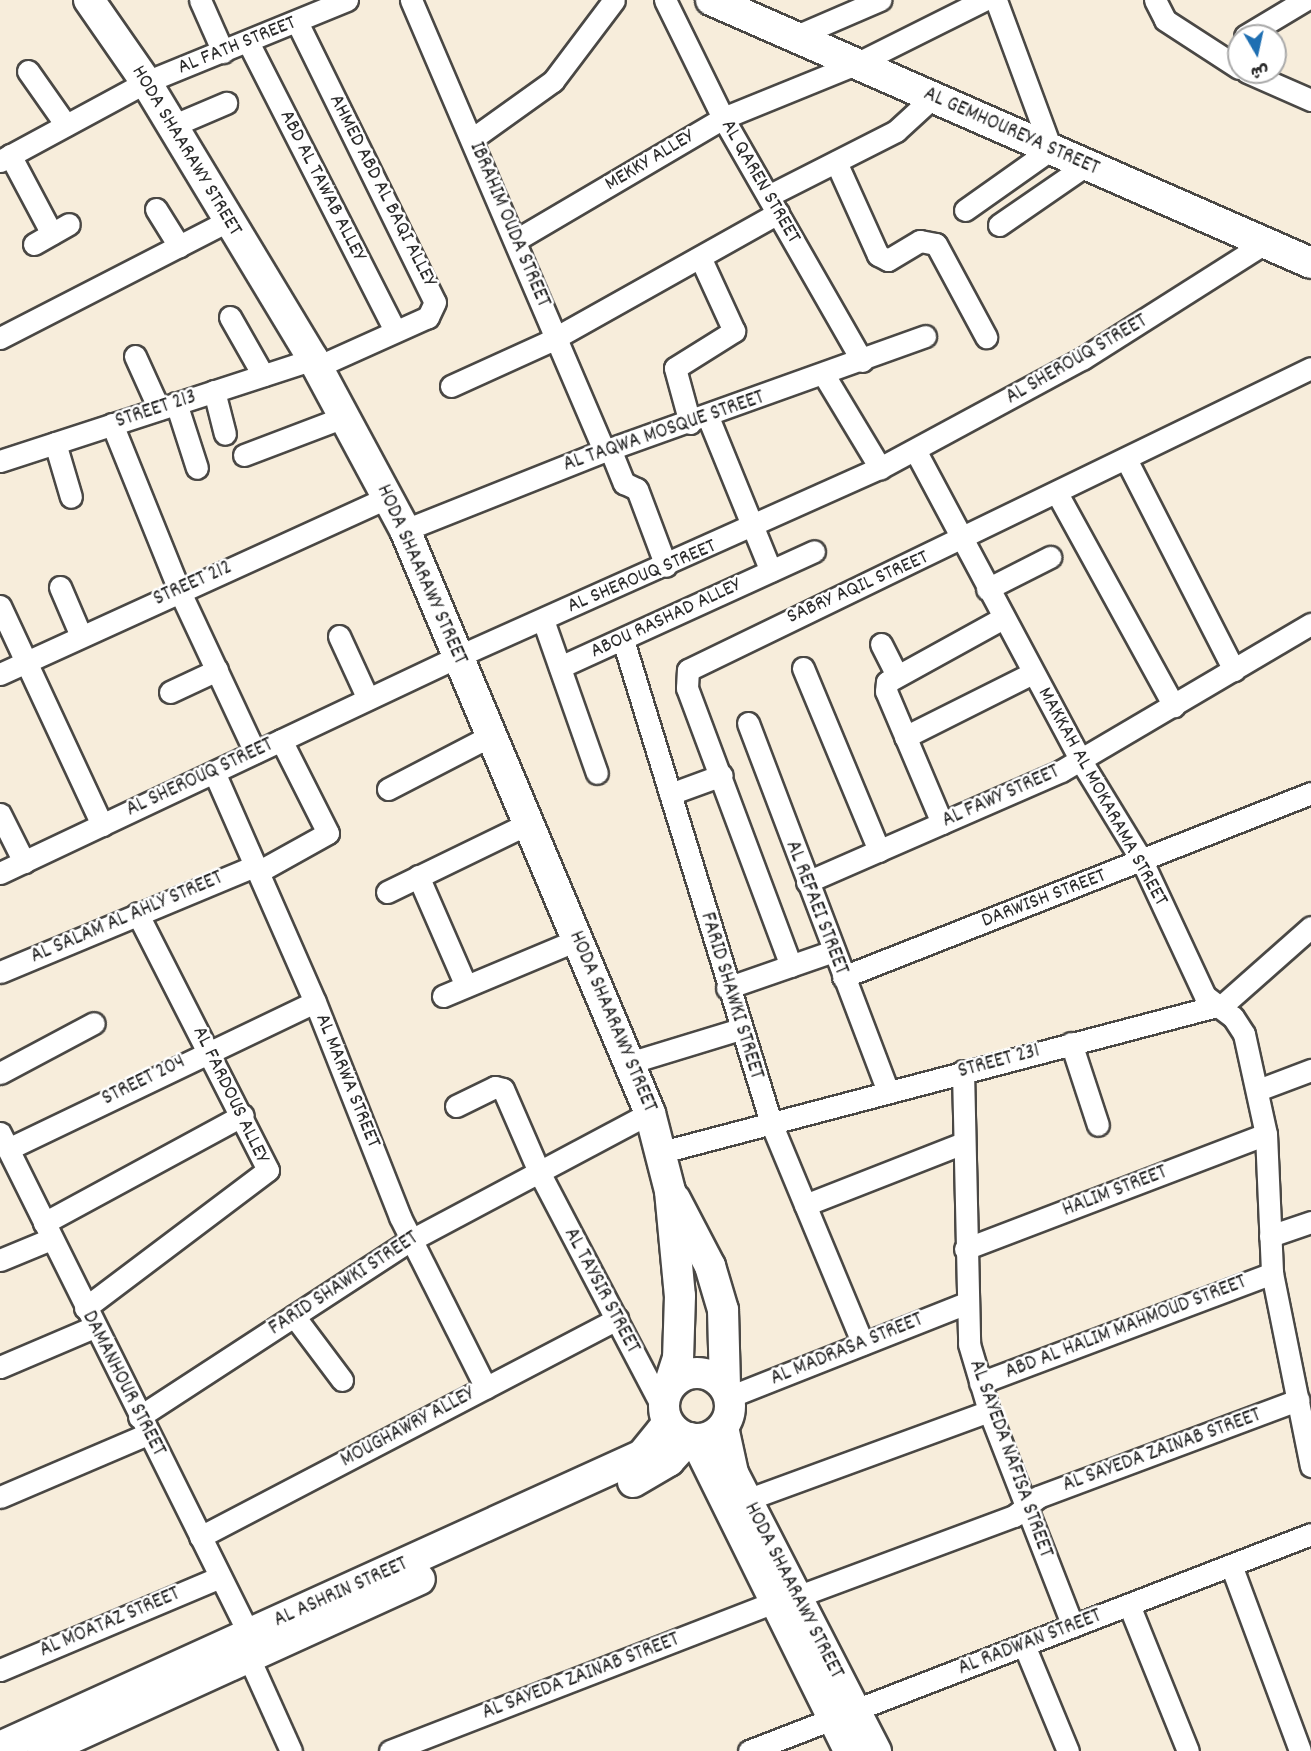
<!DOCTYPE html>
<html>
<head>
<meta charset="utf-8">
<style>
  body { margin:0 }
  #map { position:relative; width:1311px; height:1751px; overflow:hidden; background:#f7eddb; font-family:Dekko,"Playpen Sans Arabic",sans-serif }
  div>[style] { position:absolute }
  .roads { filter:drop-shadow(2px 0 #4a4845) drop-shadow(-2px 0 #4a4845) drop-shadow(0 2px #4a4845) drop-shadow(0 -2px #4a4845) }
  .street>* { height:21px; margin:-10.5px; padding:0 10.5px; transform-origin:10.5px; border-radius:10.5px; background:#fff }
  .secondary>* { height:30px; margin:-15px; padding:0 15px; transform-origin:15px; border-radius:15px; background:#fff }
  .secondary>.ring { margin:-15px; padding:0; box-sizing:content-box; background:none; border:30px solid #fff; border-radius:50% }
  span { translate:-50% -50%; white-space:nowrap; text-align:center; line-height:1.15; -webkit-text-stroke:5px #fff; paint-order:stroke }
  .street-label { font-size:21px; color:#2b2b2b }
  .north { position:absolute; left:1227px; top:24px; width:60px; height:60px; box-sizing:border-box; background:#fff; border:2px solid #aaa; border-radius:50%; rotate:171deg; font-size:16px; font-weight:700; line-height:24px; text-align:center; color:#2b2b2b }
  .north::after { content:''; display:block; margin:auto; width:21px; height:27px; background:#1f6fb2; clip-path:polygon(50% 0,100% 100%,50% 72%,0 100%) }
</style>
</head>
<body>
<div id="map">
  <div class="roads">
    <div class="street">
      <div style="left:200px;top:0;width:57px;rotate:66.1deg"></div>
      <div style="left:411px;top:0;width:491px;rotate:66.8deg"></div>
      <div style="left:665px;top:0;width:131px;rotate:63.8deg"></div>
      <div style="left:723px;top:118px;width:280px;rotate:60.2deg"></div>
      <div style="left:1155px;top:0;width:22px;rotate:63deg"></div>
      <div style="left:1165px;top:20px;width:88px;rotate:33deg"></div>
      <div style="left:297px;top:22px;width:312px;rotate:63.8deg"></div>
      <div style="left:435px;top:302px;width:17px;rotate:115deg"></div>
      <div style="left:428px;top:317px;width:122px;rotate:155.8deg"></div>
      <div style="left:1245px;top:36px;width:70px;rotate:-31deg"></div>
      <div style="left:794px;top:37px;width:94px;rotate:-23.3deg"></div>
      <div style="left:248px;top:42px;width:324px;rotate:63deg"></div>
      <div style="left:28px;top:71px;width:66px;rotate:54.9deg"></div>
      <div style="left:1247px;top:72px;width:70px;rotate:23.6deg"></div>
      <div style="left:172px;top:126px;width:59px;rotate:-23.1deg"></div>
      <div style="left:472px;top:139px;width:100px;rotate:-35.6deg"></div>
      <div style="left:553px;top:81px;width:101px;rotate:-53deg"></div>
      <div style="left:10px;top:155px;width:89px;rotate:62deg"></div>
      <div style="left:0;top:161px;width:166px;rotate:-28.4deg"></div>
      <div style="left:146px;top:82px;width:217px;rotate:-22.2deg"></div>
      <div style="left:836px;top:162px;width:102px;rotate:65.7deg"></div>
      <div style="left:878px;top:255px;width:11px;rotate:27deg"></div>
      <div style="left:888px;top:260px;width:37px;rotate:-31deg"></div>
      <div style="left:920px;top:241px;width:16px;rotate:11deg"></div>
      <div style="left:936px;top:244px;width:106px;rotate:61.7deg"></div>
      <div style="left:768px;top:196px;width:144px;rotate:-26.9deg"></div>
      <div style="left:896px;top:131px;width:50px;rotate:-42.6deg"></div>
      <div style="left:156px;top:209px;width:44px;rotate:58.1deg"></div>
      <div style="left:965px;top:210px;width:105px;rotate:-35.3deg"></div>
      <div style="left:1051px;top:149px;width:159px;rotate:-110.3deg"></div>
      <div style="left:999px;top:225px;width:106px;rotate:-34.6deg"></div>
      <div style="left:516px;top:240px;width:240px;rotate:-30.5deg"></div>
      <div style="left:723px;top:118px;width:144px;rotate:-22.1deg"></div>
      <div style="left:856px;top:64px;width:143px;rotate:-26.6deg"></div>
      <div style="left:34px;top:244px;width:40px;rotate:-29.7deg"></div>
      <div style="left:230px;top:317px;width:67px;rotate:60.4deg"></div>
      <div style="left:0;top:338px;width:256px;rotate:-27.2deg"></div>
      <div style="left:135px;top:356px;width:58px;rotate:65.6deg"></div>
      <div style="left:824px;top:375px;width:109px;rotate:58.9deg"></div>
      <div style="left:451px;top:386px;width:107px;rotate:-24.4deg"></div>
      <div style="left:548px;top:342px;width:264px;rotate:-29.3deg"></div>
      <div style="left:214px;top:391px;width:44px;rotate:75.7deg"></div>
      <div style="left:176px;top:403px;width:68px;rotate:72.1deg"></div>
      <div style="left:708px;top:417px;width:166px;rotate:67.8deg"></div>
      <div style="left:690px;top:423px;width:57px;rotate:-105.3deg"></div>
      <div style="left:675px;top:368px;width:70px;rotate:-32.1deg"></div>
      <div style="left:734px;top:331px;width:81px;rotate:-114.7deg"></div>
      <div style="left:112px;top:424px;width:179px;rotate:68deg"></div>
      <div style="left:179px;top:590px;width:179px;rotate:64.9deg"></div>
      <div style="left:55px;top:443px;width:56px;rotate:73.5deg"></div>
      <div style="left:610px;top:449px;width:37px;rotate:68deg"></div>
      <div style="left:624px;top:483px;width:14px;rotate:25deg"></div>
      <div style="left:637px;top:489px;width:82px;rotate:69.4deg"></div>
      <div style="left:915px;top:450px;width:353px;rotate:61.9deg"></div>
      <div style="left:1081px;top:761px;width:117px;rotate:58.6deg"></div>
      <div style="left:1142px;top:861px;width:149px;rotate:65deg"></div>
      <div style="left:1205px;top:996px;width:35px;rotate:37deg"></div>
      <div style="left:1233px;top:1017px;width:20px;rotate:57deg"></div>
      <div style="left:1244px;top:1034px;width:102px;rotate:77.6deg"></div>
      <div style="left:1266px;top:1134px;width:139px;rotate:87.5deg"></div>
      <div style="left:1272px;top:1273px;width:197px;rotate:78.6deg"></div>
      <div style="left:244px;top:455px;width:107px;rotate:-20.8deg"></div>
      <div style="left:0;top:461px;width:329px;rotate:-18deg"></div>
      <div style="left:1127px;top:461px;width:235px;rotate:62.9deg"></div>
      <div style="left:1058px;top:495px;width:241px;rotate:61.2deg"></div>
      <div style="left:405px;top:530px;width:214px;rotate:-21.7deg"></div>
      <div style="left:604px;top:451px;width:341px;rotate:-19.7deg"></div>
      <div style="left:60px;top:587px;width:53px;rotate:66.8deg"></div>
      <div style="left:987px;top:589px;width:71px;rotate:-26.9deg"></div>
      <div style="left:0;top:606px;width:242px;rotate:65deg"></div>
      <div style="left:543px;top:620px;width:162px;rotate:70.6deg"></div>
      <div style="left:339px;top:636px;width:69px;rotate:65.3deg"></div>
      <div style="left:623px;top:640px;width:505px;rotate:72.96deg"></div>
      <div style="left:771px;top:1123px;width:239px;rotate:67.4deg"></div>
      <div style="left:881px;top:644px;width:33px;rotate:63deg"></div>
      <div style="left:560px;top:667px;width:279px;rotate:-24.5deg"></div>
      <div style="left:803px;top:668px;width:198px;rotate:67.4deg"></div>
      <div style="left:0;top:674px;width:426px;rotate:-24.5deg"></div>
      <div style="left:170px;top:692px;width:52px;rotate:-25.1deg"></div>
      <div style="left:748px;top:723px;width:395px;rotate:69.2deg"></div>
      <div style="left:905px;top:737px;width:143px;rotate:-26.6deg"></div>
      <div style="left:214px;top:772px;width:251px;rotate:66.3deg"></div>
      <div style="left:315px;top:1002px;width:231px;rotate:68.4deg"></div>
      <div style="left:400px;top:1217px;width:191px;rotate:63.3deg"></div>
      <div style="left:388px;top:789px;width:117px;rotate:-27.4deg"></div>
      <div style="left:670px;top:794px;width:55px;rotate:-20.1deg"></div>
      <div style="left:0;top:814px;width:54px;rotate:63.4deg"></div>
      <div style="left:942px;top:823px;width:143px;rotate:-113deg"></div>
      <div style="left:886px;top:691px;width:9px;rotate:-84deg"></div>
      <div style="left:887px;top:682px;width:132px;rotate:-28.9deg"></div>
      <div style="left:258px;top:872px;width:80px;rotate:-29.1deg"></div>
      <div style="left:328px;top:833px;width:104px;rotate:-116.8deg"></div>
      <div style="left:0;top:873px;width:508px;rotate:-25.3deg"></div>
      <div style="left:459px;top:656px;width:461px;rotate:-24.1deg"></div>
      <div style="left:880px;top:468px;width:230px;rotate:-28.4deg"></div>
      <div style="left:1082px;top:359px;width:217px;rotate:-32.4deg"></div>
      <div style="left:418px;top:876px;width:120px;rotate:66.4deg"></div>
      <div style="left:807px;top:882px;width:277px;rotate:-23.6deg"></div>
      <div style="left:1061px;top:771px;width:290px;rotate:-30.5deg"></div>
      <div style="left:387px;top:892px;width:158px;rotate:-25.9deg"></div>
      <div style="left:791px;top:966px;width:297px;rotate:-110.5deg"></div>
      <div style="left:687px;top:688px;width:18px;rotate:-87deg"></div>
      <div style="left:688px;top:670px;width:692px;rotate:-25.86deg"></div>
      <div style="left:0;top:972px;width:276px;rotate:-22.6deg"></div>
      <div style="left:843px;top:977px;width:503px;rotate:-21.46deg"></div>
      <div style="left:727px;top:988px;width:112px;rotate:-19.2deg"></div>
      <div style="left:443px;top:996px;width:145px;rotate:-22.7deg"></div>
      <div style="left:1071px;top:1043px;width:86px;rotate:71.8deg"></div>
      <div style="left:629px;top:1063px;width:116px;rotate:-17deg"></div>
      <div style="left:963px;top:1071px;width:273px;rotate:88.7deg"></div>
      <div style="left:969px;top:1344px;width:70px;rotate:73.4deg"></div>
      <div style="left:989px;top:1411px;width:231px;rotate:68.7deg"></div>
      <div style="left:0;top:1073px;width:106px;rotate:-28deg"></div>
      <div style="left:1258px;top:1090px;width:57px;rotate:-20.7deg"></div>
      <div style="left:456px;top:1106px;width:43px;rotate:-26deg"></div>
      <div style="left:495px;top:1087px;width:8px;rotate:14deg"></div>
      <div style="left:503px;top:1089px;width:93px;rotate:66.5deg"></div>
      <div style="left:540px;top:1174px;width:264px;rotate:62.3deg"></div>
      <div style="left:0;top:1133px;width:559px;rotate:63.57deg"></div>
      <div style="left:8px;top:1149px;width:340px;rotate:-25.6deg"></div>
      <div style="left:662px;top:1152px;width:581px;rotate:-14.75deg"></div>
      <div style="left:1224px;top:1004px;width:116px;rotate:-41.5deg"></div>
      <div style="left:805px;top:1205px;width:170px;rotate:-21.4deg"></div>
      <div style="left:44px;top:1223px;width:226px;rotate:-28.5deg"></div>
      <div style="left:1270px;top:1236px;width:43px;rotate:-18.9deg"></div>
      <div style="left:965px;top:1249px;width:322px;rotate:-20.9deg"></div>
      <div style="left:0;top:1260px;width:55px;rotate:-22.4deg"></div>
      <div style="left:85px;top:1308px;width:229px;rotate:-37deg"></div>
      <div style="left:268px;top:1170px;width:288px;rotate:-117deg"></div>
      <div style="left:294px;top:1316px;width:80px;rotate:53.1deg"></div>
      <div style="left:0;top:1367px;width:102px;rotate:-23.1deg"></div>
      <div style="left:980px;top:1383px;width:312px;rotate:-20.6deg"></div>
      <div style="left:729px;top:1397px;width:253px;rotate:-21.6deg"></div>
      <div style="left:139px;top:1417px;width:325px;rotate:-33.1deg"></div>
      <div style="left:411px;top:1240px;width:271px;rotate:-28deg"></div>
      <div style="left:0;top:1497px;width:161px;rotate:-23.1deg"></div>
      <div style="left:746px;top:1500px;width:259px;rotate:-20.1deg"></div>
      <div style="left:200px;top:1537px;width:471px;rotate:-27.6deg"></div>
      <div style="left:1231px;top:1565px;width:198px;rotate:69.6deg"></div>
      <div style="left:796px;top:1597px;width:233px;rotate:-20.4deg"></div>
      <div style="left:1014px;top:1516px;width:31px;rotate:-38deg"></div>
      <div style="left:1038px;top:1497px;width:278px;rotate:-20.5deg"></div>
      <div style="left:1129px;top:1605px;width:157px;rotate:68deg"></div>
      <div style="left:1024px;top:1645px;width:115px;rotate:67.5deg"></div>
      <div style="left:249px;top:1658px;width:102px;rotate:65.7deg"></div>
      <div style="left:0;top:1670px;width:239px;rotate:-22.9deg"></div>
      <div style="left:390px;top:1751px;width:410px;rotate:-21.2deg"></div>
      <div style="left:749px;top:1751px;width:602px;rotate:-21.11deg"></div>
    </div>
    <div class="secondary">
      <div style="left:89px;top:0;width:100px;rotate:55.2deg"></div>
      <div style="left:146px;top:82px;width:323px;rotate:58.9deg"></div>
      <div style="left:313px;top:359px;width:194px;rotate:61.7deg"></div>
      <div style="left:405px;top:530px;width:632px;rotate:67.21deg"></div>
      <div style="left:650px;top:1113px;width:81px;rotate:75.6deg"></div>
      <div style="left:670px;top:1191px;width:105px;rotate:84.6deg"></div>
      <div style="left:680px;top:1296px;width:62px;rotate:91.8deg"></div>
      <div style="left:678px;top:1358px;width:29px;rotate:108deg"></div>
      <div style="left:711px;top:0;width:655px;rotate:23.67deg"></div>
      <div style="left:675px;top:1199px;width:76px;rotate:62.4deg"></div>
      <div style="left:710px;top:1266px;width:46px;rotate:73.5deg"></div>
      <div style="left:723px;top:1310px;width:78px;rotate:88.5deg"></div>
      <div class="ring" style="left:664px;top:1373px;width:36px;height:36px"></div>
      <div style="left:723px;top:1427px;width:47px;rotate:77.7deg"></div>
      <div style="left:733px;top:1473px;width:313px;rotate:62.8deg"></div>
      <div style="left:695px;top:1439px;width:348px;rotate:63.7deg"></div>
      <div style="left:633px;top:1482px;width:42px;rotate:-30.3deg"></div>
      <div style="left:669px;top:1461px;width:31px;rotate:-48deg"></div>
      <div style="left:0;top:1747px;width:705px;rotate:-24.46deg"></div>
      <div style="left:642px;top:1455px;width:41px;rotate:-50.9deg"></div>
      <div style="left:43px;top:1751px;width:414px;rotate:-24.5deg"></div>
    </div>
  </div>
  <div class="street-label">
    <span style="left:237px;top:46px;rotate:-22deg">AL FATH STREET</span>
    <span style="left:1011px;top:132px;rotate:24deg">AL GEMHOUREYA STREET</span>
    <span style="left:186px;top:151px;rotate:59deg">HODA SHAARAWY STREET</span>
    <span style="left:650px;top:161px;rotate:-31deg">MEKKY ALLEY</span>
    <span style="left:760px;top:182px;rotate:60deg">AL QAREN STREET</span>
    <span style="left:322px;top:186px;rotate:63deg">ABD AL TAWAB ALLEY</span>
    <span style="left:382px;top:191px;rotate:63deg">AHMED ABD AL BAQI ALLEY</span>
    <span style="left:509px;top:225px;rotate:67deg">IBRAHIM OUDA STREET</span>
    <span style="left:1077px;top:360px;rotate:-30deg">AL SHEROUQ STREET</span>
    <span style="left:156px;top:410px;rotate:-18deg">STREET 213</span>
    <span style="left:664px;top:432px;rotate:-19deg">AL TAQWA MOSQUE STREET</span>
    <span style="left:421px;top:575px;rotate:66deg">HODA SHAARAWY STREET</span>
    <span style="left:642px;top:577px;rotate:-23deg">AL SHEROUQ STREET</span>
    <span style="left:193px;top:584px;rotate:-24deg">STREET 212</span>
    <span style="left:858px;top:588px;rotate:-24deg">SABRY AQIL STREET</span>
    <span style="left:666px;top:619px;rotate:-25deg">ABOU RASHAD ALLEY</span>
    <span style="left:200px;top:778px;rotate:-25deg">AL SHEROUQ STREET</span>
    <span style="left:1001px;top:797px;rotate:-24deg">AL FAWY STREET</span>
    <span style="left:1102px;top:797px;rotate:61deg">MAKKAH AL MOKARAMA STREET</span>
    <span style="left:1044px;top:899px;rotate:-21deg">DARWISH STREET</span>
    <span style="left:816px;top:908px;rotate:69deg">AL REFAEI STREET</span>
    <span style="left:127px;top:918px;rotate:-23deg">AL SALAM AL AHLY STREET</span>
    <span style="left:731px;top:996px;rotate:73deg">FARID SHAWKI STREET</span>
    <span style="left:612px;top:1022px;rotate:67deg">HODA SHAARAWY STREET</span>
    <span style="left:999px;top:1062px;rotate:-15deg">STREET 231</span>
    <span style="left:144px;top:1081px;rotate:-26deg">STREET 204</span>
    <span style="left:347px;top:1081px;rotate:68deg">AL MARWA STREET</span>
    <span style="left:230px;top:1095px;rotate:64deg">AL FARDOUS ALLEY</span>
    <span style="left:1115px;top:1192px;rotate:-21deg">HALIM STREET</span>
    <span style="left:344px;top:1284px;rotate:-33deg">FARID SHAWKI STREET</span>
    <span style="left:601px;top:1291px;rotate:62deg">AL TAYSIR STREET</span>
    <span style="left:1126px;top:1328px;rotate:-21deg">ABD AL HALIM MAHMOUD STREET</span>
    <span style="left:847px;top:1350px;rotate:-22deg">AL MADRASA STREET</span>
    <span style="left:123px;top:1384px;rotate:63deg">DAMANHOUR STREET</span>
    <span style="left:408px;top:1428px;rotate:-28deg">MOUGHAWRY ALLEY</span>
    <span style="left:1162px;top:1451px;rotate:-20deg">AL SAYEDA ZAINAB STREET</span>
    <span style="left:1010px;top:1459px;rotate:70deg">AL SAYEDA NAFISA STREET</span>
    <span style="left:793px;top:1591px;rotate:63deg">HODA SHAARAWY STREET</span>
    <span style="left:341px;top:1593px;rotate:-24deg">AL ASHRIN STREET</span>
    <span style="left:110px;top:1623px;rotate:-23deg">AL MOATAZ STREET</span>
    <span style="left:1030px;top:1643px;rotate:-21deg">AL RADWAN STREET</span>
    <span style="left:581px;top:1677px;rotate:-21deg">AL SAYEDA ZAINAB STREET</span>
  </div>
  <div class="north">ش</div>
</div>
</body>
</html>
